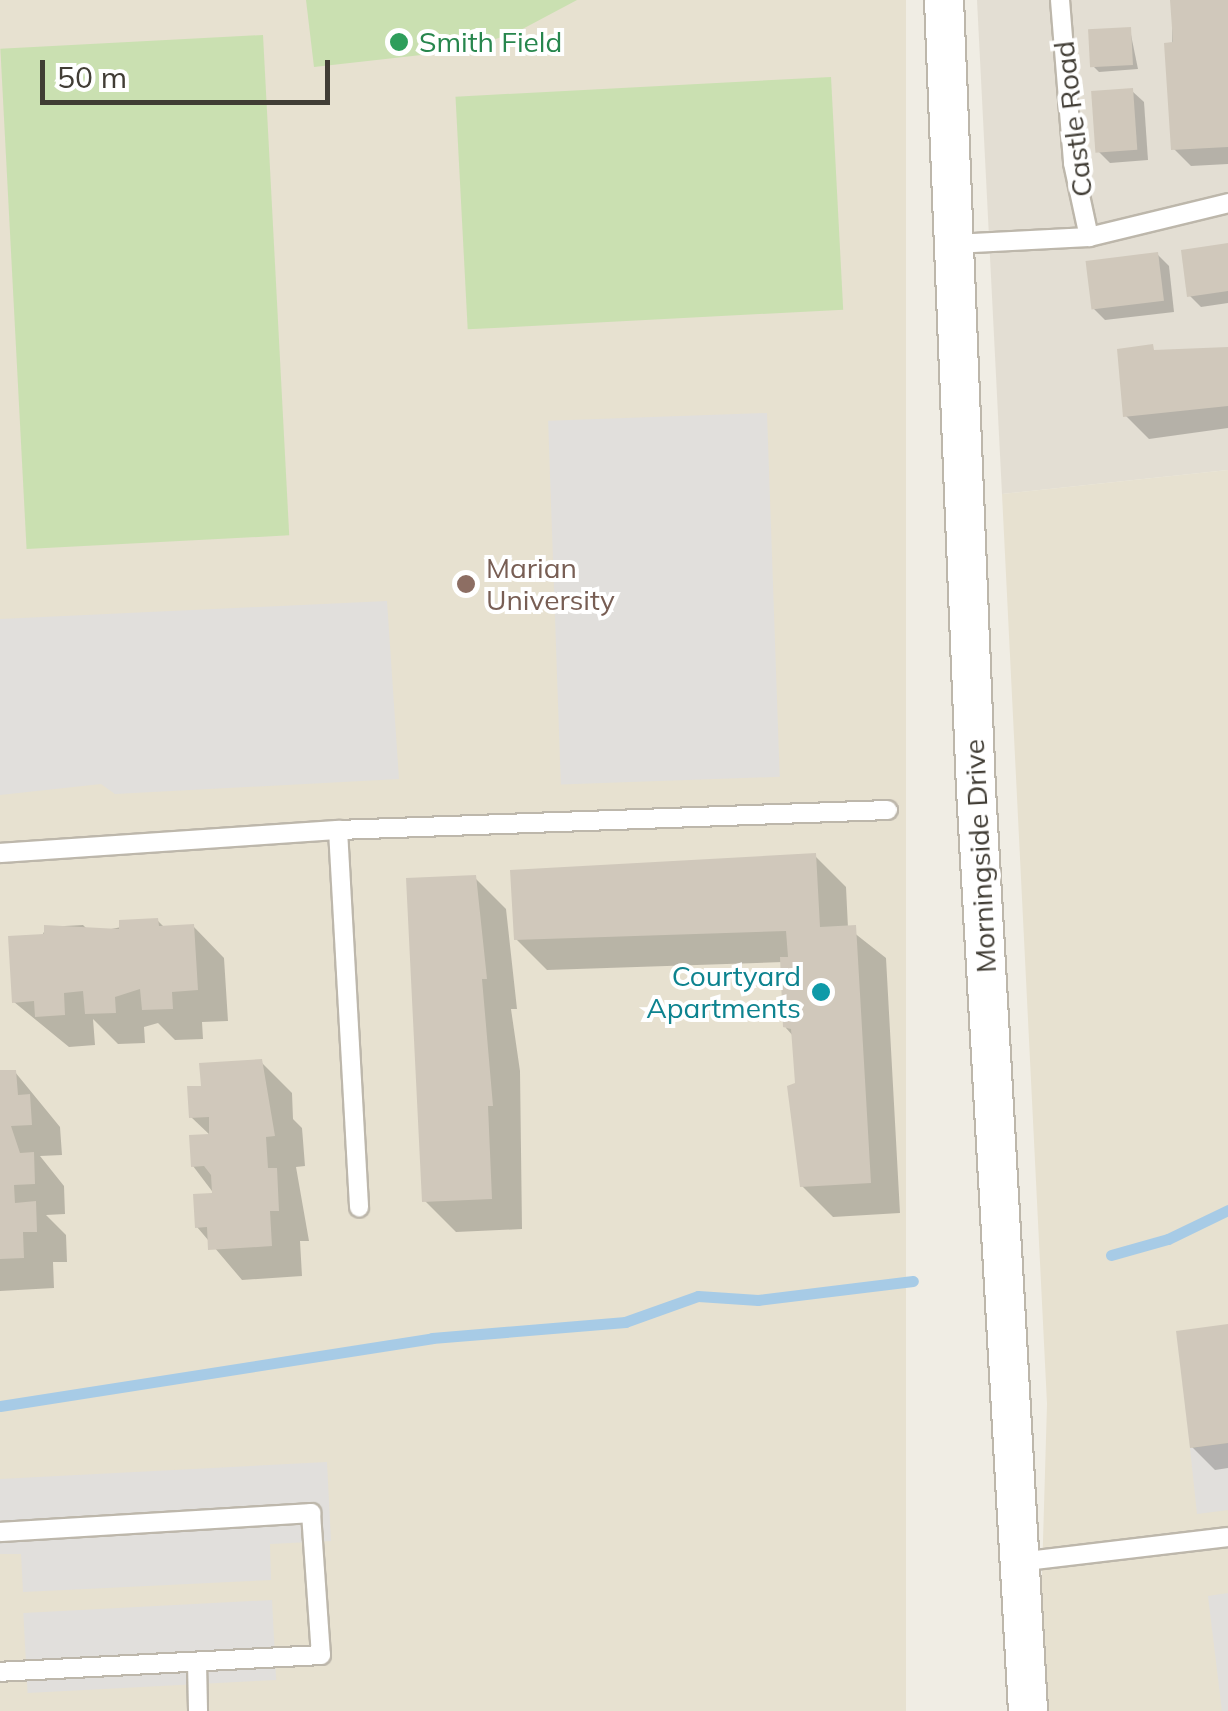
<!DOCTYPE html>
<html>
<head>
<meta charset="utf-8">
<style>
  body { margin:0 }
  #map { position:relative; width:1228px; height:1711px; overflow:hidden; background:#f0ede4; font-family:Mulish,sans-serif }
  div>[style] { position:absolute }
  .residential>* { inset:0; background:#e3ded3 }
  .education>* { inset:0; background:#e7e1d0; transform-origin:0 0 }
  .green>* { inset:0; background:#cae0b1; transform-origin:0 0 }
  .parking>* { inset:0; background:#e1dfdc; transform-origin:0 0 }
  .shadow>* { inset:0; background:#0003 }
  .stream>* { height:11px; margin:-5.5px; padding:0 5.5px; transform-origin:5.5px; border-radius:5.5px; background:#a7cbe6 }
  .building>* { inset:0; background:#d0c8bb; transform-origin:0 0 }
  .roads { filter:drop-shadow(2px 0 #bdb7ab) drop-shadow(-2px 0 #bdb7ab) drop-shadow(0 2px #bdb7ab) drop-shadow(0 -2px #bdb7ab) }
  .service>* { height:18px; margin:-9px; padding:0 9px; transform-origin:9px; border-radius:9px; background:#fff }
  .minor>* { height:38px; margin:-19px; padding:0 19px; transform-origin:19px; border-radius:19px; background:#fff }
  .dots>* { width:28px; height:28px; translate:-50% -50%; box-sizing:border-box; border:5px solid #fff; border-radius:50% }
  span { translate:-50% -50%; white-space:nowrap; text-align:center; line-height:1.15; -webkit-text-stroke:8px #fff; paint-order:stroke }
  .leisure-label { font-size:28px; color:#27864d }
  .left { translate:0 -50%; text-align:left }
  .street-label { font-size:28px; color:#413d35 }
  .education-label { font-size:28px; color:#785e54 }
  .culture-label { font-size:28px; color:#0d838f }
  .right { translate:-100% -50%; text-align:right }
  .scale { position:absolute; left:40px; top:60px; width:290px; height:45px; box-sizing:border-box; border:5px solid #413d35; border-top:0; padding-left:12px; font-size:30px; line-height:35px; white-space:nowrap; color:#413d35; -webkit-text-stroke:8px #fff; paint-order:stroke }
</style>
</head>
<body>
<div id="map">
  <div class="residential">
    <div style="clip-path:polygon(977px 0,1228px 0,1228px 470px,1002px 494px)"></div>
  </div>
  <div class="education">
    <div style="left:0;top:0;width:906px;height:1711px"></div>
    <div style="clip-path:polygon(1228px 470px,1228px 1711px,1038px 1711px,1047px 1404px,1002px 494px)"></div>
  </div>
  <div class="green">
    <div style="clip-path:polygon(306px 0,577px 0,515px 33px,457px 51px,314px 67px)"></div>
    <div style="left:263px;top:35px;width:501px;height:263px;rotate:87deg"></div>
    <div style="left:831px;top:77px;width:233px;height:376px;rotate:87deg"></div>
  </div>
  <div class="parking">
    <div style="left:767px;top:413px;width:364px;height:219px;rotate:88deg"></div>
    <div style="clip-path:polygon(387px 601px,399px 779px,115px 794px,101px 784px,0 795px,0 619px)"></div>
    <div style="clip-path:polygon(1228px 1443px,1228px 1510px,1197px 1514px,1190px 1448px)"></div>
    <div style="clip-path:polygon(327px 1462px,331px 1541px,270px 1544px,271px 1580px,23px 1592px,21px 1554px,0 1554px,0 1479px)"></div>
    <div style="clip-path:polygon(1228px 1593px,1228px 1711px,1222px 1711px,1208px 1596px)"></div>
    <div style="left:272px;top:1600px;width:80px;height:249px;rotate:87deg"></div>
  </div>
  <div class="shadow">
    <div style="clip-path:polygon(1172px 0,1228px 0,1228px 164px,1191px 166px,1173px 148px)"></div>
    <div style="clip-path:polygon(1130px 30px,1138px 69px,1099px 72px,1094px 67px)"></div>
    <div style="clip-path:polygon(1132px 91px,1144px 102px,1148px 160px,1110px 163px,1098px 151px)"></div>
    <div style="clip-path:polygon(1228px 246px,1228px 303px,1201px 307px,1189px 295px)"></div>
    <div style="clip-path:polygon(1157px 254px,1169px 266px,1174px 312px,1105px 320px,1093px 308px)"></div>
    <div style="clip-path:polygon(1228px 348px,1228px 428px,1149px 439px,1126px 416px)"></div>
    <div style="clip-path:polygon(815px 856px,846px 887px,848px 928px,886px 958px,900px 1213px,833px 1217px,802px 1186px,794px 1037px,786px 1028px,783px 962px,547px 970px,516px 939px)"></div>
    <div style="clip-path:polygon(475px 878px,506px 909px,517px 1009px,511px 1009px,520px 1071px,522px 1229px,456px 1232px,425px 1201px)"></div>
    <div style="clip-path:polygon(157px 920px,165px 928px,193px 926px,224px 958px,228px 1021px,202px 1022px,203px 1039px,175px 1040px,158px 1023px,144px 1027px,145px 1043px,118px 1044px,93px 1019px,95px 1045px,69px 1047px,14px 1002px,46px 927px,83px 925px,91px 933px)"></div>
    <div style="clip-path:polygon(261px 1062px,292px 1093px,293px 1119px,302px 1128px,305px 1166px,296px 1167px,309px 1241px,300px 1241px,302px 1276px,242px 1280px,197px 1227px,215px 1195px,193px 1166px,211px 1136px,191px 1117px,203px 1088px)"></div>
    <div style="clip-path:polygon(15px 1072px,60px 1127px,62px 1155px,40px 1156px,64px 1186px,65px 1214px,46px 1215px,66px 1235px,67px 1262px,53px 1262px,54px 1288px,0 1291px,0 1073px)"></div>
    <div style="clip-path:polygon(1228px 1326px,1228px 1468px,1215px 1470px,1192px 1447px)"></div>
  </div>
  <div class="stream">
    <div style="left:1111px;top:1255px;width:59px;rotate:-15.7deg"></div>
    <div style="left:1168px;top:1239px;width:67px;rotate:-25.8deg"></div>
    <div style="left:0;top:1406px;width:437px;rotate:-8.9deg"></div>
    <div style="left:432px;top:1338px;width:194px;rotate:-4.7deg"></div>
    <div style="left:625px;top:1322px;width:77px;rotate:-19.6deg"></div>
    <div style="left:698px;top:1296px;width:60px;rotate:3.8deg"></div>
    <div style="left:758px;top:1300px;width:156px;rotate:-7deg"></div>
  </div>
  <div class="building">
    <div style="clip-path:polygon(1170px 0,1228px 0,1228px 147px,1171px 150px,1164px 43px,1173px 42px)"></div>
    <div style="left:1131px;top:27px;width:38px;height:43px;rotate:87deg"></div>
    <div style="left:1133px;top:88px;width:62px;height:42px;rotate:86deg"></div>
    <div style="clip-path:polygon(1228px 243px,1228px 291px,1187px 297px,1181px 250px)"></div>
    <div style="left:1158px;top:252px;width:49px;height:73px;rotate:83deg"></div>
    <div style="clip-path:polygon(1153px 344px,1154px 350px,1228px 347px,1228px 406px,1123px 417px,1117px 349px)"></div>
    <div style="clip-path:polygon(816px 853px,820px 927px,856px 925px,871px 1183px,800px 1187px,787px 1086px,795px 1083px,791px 1029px,783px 1027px,780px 957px,788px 957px,786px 931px,514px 940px,510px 870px)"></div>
    <div style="clip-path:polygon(476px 875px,487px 979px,482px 979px,493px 1106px,488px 1106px,492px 1199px,422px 1202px,406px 878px)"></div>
    <div style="clip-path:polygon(158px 918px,159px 926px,194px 924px,198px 990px,172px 992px,173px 1009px,142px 1010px,140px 989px,115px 997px,116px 1013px,85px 1014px,83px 991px,64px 993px,65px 1015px,35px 1017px,34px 1001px,12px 1003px,8px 936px,44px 934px,44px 925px,119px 929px,119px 920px)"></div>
    <div style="clip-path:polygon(262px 1059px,275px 1136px,266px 1137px,268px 1168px,277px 1168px,279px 1211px,270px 1211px,272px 1246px,208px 1250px,207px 1227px,195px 1228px,193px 1194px,212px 1193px,211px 1175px,204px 1166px,191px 1167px,189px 1135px,209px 1134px,209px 1117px,189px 1118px,187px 1086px,201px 1086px,199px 1063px)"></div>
    <div style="clip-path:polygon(0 1070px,16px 1070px,18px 1095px,30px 1094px,32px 1125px,11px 1126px,20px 1153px,34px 1152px,35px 1184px,14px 1185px,15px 1203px,36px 1201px,37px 1232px,23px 1232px,24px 1258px,0 1259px)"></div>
    <div style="clip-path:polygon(1228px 1324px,1228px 1443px,1190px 1448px,1176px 1331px)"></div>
  </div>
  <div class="roads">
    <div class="service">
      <div style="left:1060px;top:0;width:164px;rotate:85.4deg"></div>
      <div style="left:1073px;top:163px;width:76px;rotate:77.8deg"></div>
      <div style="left:954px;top:244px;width:135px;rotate:-3deg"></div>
      <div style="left:1089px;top:237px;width:143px;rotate:-13.7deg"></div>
      <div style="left:338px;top:830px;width:378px;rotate:86.8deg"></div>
      <div style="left:0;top:853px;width:339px;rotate:-3.9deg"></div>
      <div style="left:338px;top:830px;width:550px;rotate:-2.08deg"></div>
      <div style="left:0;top:1532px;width:312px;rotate:-3.5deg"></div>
      <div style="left:311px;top:1513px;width:142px;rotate:86deg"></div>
      <div style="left:321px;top:1655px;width:321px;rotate:177deg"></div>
      <div style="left:1018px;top:1562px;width:211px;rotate:-6.8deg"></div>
      <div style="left:197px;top:1662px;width:49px;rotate:88.8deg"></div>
    </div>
    <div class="minor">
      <div style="left:944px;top:0;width:790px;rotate:87.68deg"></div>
      <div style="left:976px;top:789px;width:923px;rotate:86.77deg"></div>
    </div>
  </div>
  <div class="dots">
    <div style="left:399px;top:42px;background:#2e9e5b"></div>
    <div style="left:466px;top:584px;background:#8d6e63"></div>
    <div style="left:821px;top:992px;background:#0f9aa8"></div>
  </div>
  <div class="leisure-label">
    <span class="left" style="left:419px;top:42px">Smith Field</span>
  </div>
  <div class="street-label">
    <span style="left:1073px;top:119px;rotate:-97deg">Castle Road</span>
    <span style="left:980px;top:856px;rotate:-93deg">Morningside Drive</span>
  </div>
  <div class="education-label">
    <span class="left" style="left:486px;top:584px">Marian<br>University</span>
  </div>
  <div class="culture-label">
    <span class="right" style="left:801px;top:992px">Courtyard<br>Apartments</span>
  </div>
  <div class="scale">50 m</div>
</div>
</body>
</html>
